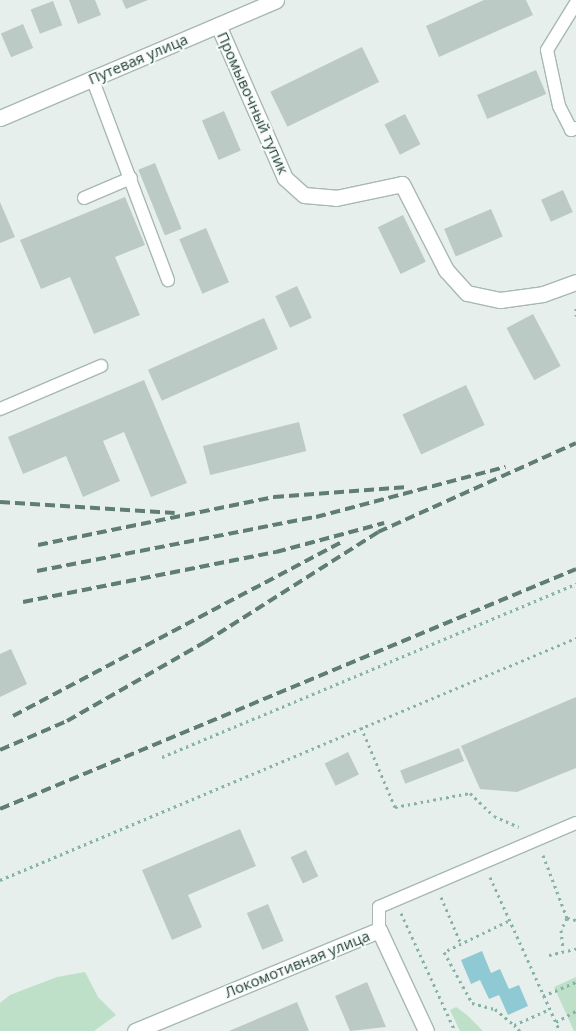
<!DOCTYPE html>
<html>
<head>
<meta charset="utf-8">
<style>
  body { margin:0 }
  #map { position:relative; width:576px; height:1031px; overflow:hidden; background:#e6efeb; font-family:"Open Sans",sans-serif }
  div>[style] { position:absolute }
  .green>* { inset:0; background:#bfe0c8 }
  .water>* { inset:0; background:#8ec9d4 }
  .building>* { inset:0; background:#bbcac4; transform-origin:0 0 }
  .path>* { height:3px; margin-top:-1.5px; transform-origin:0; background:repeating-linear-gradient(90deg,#86b3a5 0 2.5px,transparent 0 6.5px) }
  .roads { filter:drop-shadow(1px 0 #a8b8b2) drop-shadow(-1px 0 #a8b8b2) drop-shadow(0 1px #a8b8b2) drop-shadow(0 -1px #a8b8b2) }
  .lane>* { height:12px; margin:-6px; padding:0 6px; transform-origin:6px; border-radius:6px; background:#fff }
  .street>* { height:15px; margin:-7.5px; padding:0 7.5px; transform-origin:7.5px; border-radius:7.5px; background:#fff }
  .rail>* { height:4px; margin-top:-2px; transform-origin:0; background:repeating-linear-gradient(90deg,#5f7d75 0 10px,transparent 0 15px) }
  span { translate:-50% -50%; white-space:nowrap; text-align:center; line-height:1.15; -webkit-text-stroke:4px #f7fbf9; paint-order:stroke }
  .street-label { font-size:15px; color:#24423a }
</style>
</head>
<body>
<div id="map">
  <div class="green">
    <div style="clip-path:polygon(85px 972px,98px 997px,116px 1015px,94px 1031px,0 1031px,0 1003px,10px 995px,57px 977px)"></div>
    <div style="clip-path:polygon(576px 977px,576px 1031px,574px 1031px,554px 987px)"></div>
    <div style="clip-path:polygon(456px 1007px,467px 1015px,483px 1031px,460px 1031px,450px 1010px)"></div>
  </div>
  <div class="water">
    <div style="clip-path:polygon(482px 951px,491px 973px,500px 969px,509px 989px,519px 985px,528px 1006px,508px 1015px,499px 995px,489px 999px,480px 980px,471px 984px,461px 960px)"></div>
  </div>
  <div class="building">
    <div style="clip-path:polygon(69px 0,95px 0,101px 15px,78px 24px)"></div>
    <div style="clip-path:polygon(122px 0,148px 0,126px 9px)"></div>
    <div style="clip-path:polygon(484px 0,526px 0,533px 15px,439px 57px,426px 26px)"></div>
    <div style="left:53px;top:1px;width:26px;height:24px;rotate:69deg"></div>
    <div style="left:23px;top:24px;width:26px;height:24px;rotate:67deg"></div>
    <div style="left:362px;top:47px;width:39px;height:102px;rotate:64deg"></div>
    <div style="left:536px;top:70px;width:26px;height:64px;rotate:67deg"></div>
    <div style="left:224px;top:111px;width:43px;height:24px;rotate:67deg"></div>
    <div style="left:405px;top:114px;width:34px;height:23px;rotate:63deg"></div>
    <div style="left:155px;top:163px;width:71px;height:18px;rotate:68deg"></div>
    <div style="left:563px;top:190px;width:24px;height:24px;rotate:66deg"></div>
    <div style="clip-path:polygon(125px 197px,145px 245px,115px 257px,140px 315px,94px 334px,70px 277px,41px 289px,20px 240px)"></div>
    <div style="clip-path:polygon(0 202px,15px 237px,0 243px)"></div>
    <div style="left:491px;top:209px;width:30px;height:51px;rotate:67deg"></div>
    <div style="left:403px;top:215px;width:52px;height:28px;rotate:64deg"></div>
    <div style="left:206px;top:228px;width:59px;height:29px;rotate:67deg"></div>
    <div style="left:297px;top:286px;width:35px;height:24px;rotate:65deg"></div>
    <div style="left:533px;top:314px;width:59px;height:30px;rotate:62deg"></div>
    <div style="left:264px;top:318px;width:34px;height:127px;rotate:66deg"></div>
    <div style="clip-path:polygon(144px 380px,187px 483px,151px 497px,124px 432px,103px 441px,120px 481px,83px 497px,66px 456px,23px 474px,8px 437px)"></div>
    <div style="left:466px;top:385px;width:44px;height:70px;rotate:65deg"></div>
    <div style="left:299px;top:422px;width:30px;height:99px;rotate:76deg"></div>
    <div style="clip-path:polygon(11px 649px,27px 684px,0 697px,0 654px)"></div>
    <div style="clip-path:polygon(576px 697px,576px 768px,517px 792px,480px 789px,461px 746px)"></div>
    <div style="left:459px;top:748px;width:14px;height:63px;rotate:69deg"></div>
    <div style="left:348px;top:752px;width:25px;height:26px;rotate:64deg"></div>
    <div style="clip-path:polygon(240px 829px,256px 866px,188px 895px,202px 927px,172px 940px,142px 870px)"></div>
    <div style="left:306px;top:850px;width:29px;height:17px;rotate:65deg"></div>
    <div style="left:268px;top:904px;width:40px;height:23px;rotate:67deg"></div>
    <div style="clip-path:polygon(367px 982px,386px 1027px,350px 1031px,335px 996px)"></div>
    <div style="clip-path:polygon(297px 1002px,309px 1031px,229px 1031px)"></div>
  </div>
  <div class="path">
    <div style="left:576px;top:308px;width:8px;rotate:90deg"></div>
    <div style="left:361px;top:727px;width:87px;rotate:67deg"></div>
    <div style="left:395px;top:807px;width:76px;rotate:-10.6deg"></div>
    <div style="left:470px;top:793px;width:33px;rotate:44deg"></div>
    <div style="left:494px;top:816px;width:27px;rotate:24deg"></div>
    <div style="left:162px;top:757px;width:449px;rotate:-22.7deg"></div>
    <div style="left:543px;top:855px;width:67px;rotate:69.1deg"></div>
    <div style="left:567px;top:918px;width:13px;rotate:117deg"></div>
    <div style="left:561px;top:930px;width:19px;rotate:84deg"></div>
    <div style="left:490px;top:877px;width:169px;rotate:65.6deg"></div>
    <div style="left:0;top:880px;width:625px;rotate:-22.79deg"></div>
    <div style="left:441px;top:897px;width:51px;rotate:66.9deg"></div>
    <div style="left:401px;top:913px;width:130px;rotate:65.4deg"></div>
    <div style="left:567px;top:918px;width:9px;rotate:13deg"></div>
    <div style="left:508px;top:921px;width:71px;rotate:154.2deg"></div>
    <div style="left:444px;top:952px;width:58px;rotate:61.2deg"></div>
    <div style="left:472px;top:1003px;width:24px;rotate:15deg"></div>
    <div style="left:495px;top:1009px;width:25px;rotate:40deg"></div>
    <div style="left:549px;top:955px;width:28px;rotate:-13deg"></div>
    <div style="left:543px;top:996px;width:36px;rotate:-23deg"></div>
    <div style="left:556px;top:1022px;width:23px;rotate:-29deg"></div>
    <div style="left:520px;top:1031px;width:8px;rotate:-135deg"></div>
    <div style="left:514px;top:1025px;width:39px;rotate:-24deg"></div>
  </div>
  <div class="roads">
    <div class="lane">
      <div style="left:576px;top:3px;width:55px;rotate:121.7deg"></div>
      <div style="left:547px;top:50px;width:57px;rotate:77.9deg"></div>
      <div style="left:559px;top:106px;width:27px;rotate:63deg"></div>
      <div style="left:571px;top:130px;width:5px;rotate:-22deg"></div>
      <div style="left:92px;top:78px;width:216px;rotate:69.4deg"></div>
      <div style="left:84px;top:198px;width:51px;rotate:-23.1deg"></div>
      <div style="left:0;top:409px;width:110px;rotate:-23.1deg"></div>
      <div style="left:379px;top:930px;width:23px;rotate:-90deg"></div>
      <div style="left:379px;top:907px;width:214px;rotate:-23.1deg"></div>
    </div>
    <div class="street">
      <div style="left:218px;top:25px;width:167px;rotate:66.4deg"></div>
      <div style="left:285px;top:178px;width:25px;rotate:42deg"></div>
      <div style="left:304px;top:195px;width:32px;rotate:5deg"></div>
      <div style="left:336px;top:198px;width:67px;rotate:-12deg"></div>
      <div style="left:402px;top:184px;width:97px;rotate:62.9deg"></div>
      <div style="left:446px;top:270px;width:31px;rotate:48deg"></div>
      <div style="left:467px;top:293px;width:34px;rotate:12deg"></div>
      <div style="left:500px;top:300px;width:43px;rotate:-7.9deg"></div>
      <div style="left:543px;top:294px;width:35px;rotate:-20deg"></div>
      <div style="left:0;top:118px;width:300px;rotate:-23.1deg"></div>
      <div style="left:135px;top:1031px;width:264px;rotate:-22.5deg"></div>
      <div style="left:379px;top:930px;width:111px;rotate:65deg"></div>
    </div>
  </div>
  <div class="rail">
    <div style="left:0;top:502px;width:175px;rotate:3.6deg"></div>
    <div style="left:38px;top:545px;width:241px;rotate:-11.5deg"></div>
    <div style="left:274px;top:497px;width:134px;rotate:-4.3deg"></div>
    <div style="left:37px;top:571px;width:284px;rotate:-11deg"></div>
    <div style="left:316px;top:517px;width:196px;rotate:-14.8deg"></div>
    <div style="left:23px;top:602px;width:258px;rotate:-11.2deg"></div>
    <div style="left:276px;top:552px;width:112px;rotate:-15deg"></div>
    <div style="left:13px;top:716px;width:374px;rotate:-27.9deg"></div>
    <div style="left:0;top:750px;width:73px;rotate:-23.4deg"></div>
    <div style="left:67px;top:721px;width:159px;rotate:-29.8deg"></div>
    <div style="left:205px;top:642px;width:205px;rotate:-32.4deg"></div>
    <div style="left:378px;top:532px;width:217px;rotate:-24.2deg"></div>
    <div style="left:0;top:809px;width:624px;rotate:-22.62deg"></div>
  </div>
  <div class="street-label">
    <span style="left:138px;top:59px;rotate:-23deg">Путевая улица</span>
    <span style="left:253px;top:103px;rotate:66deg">Промывочный тупик</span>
    <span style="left:297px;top:964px;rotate:-22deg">Локомотивная улица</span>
  </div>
</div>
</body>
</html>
